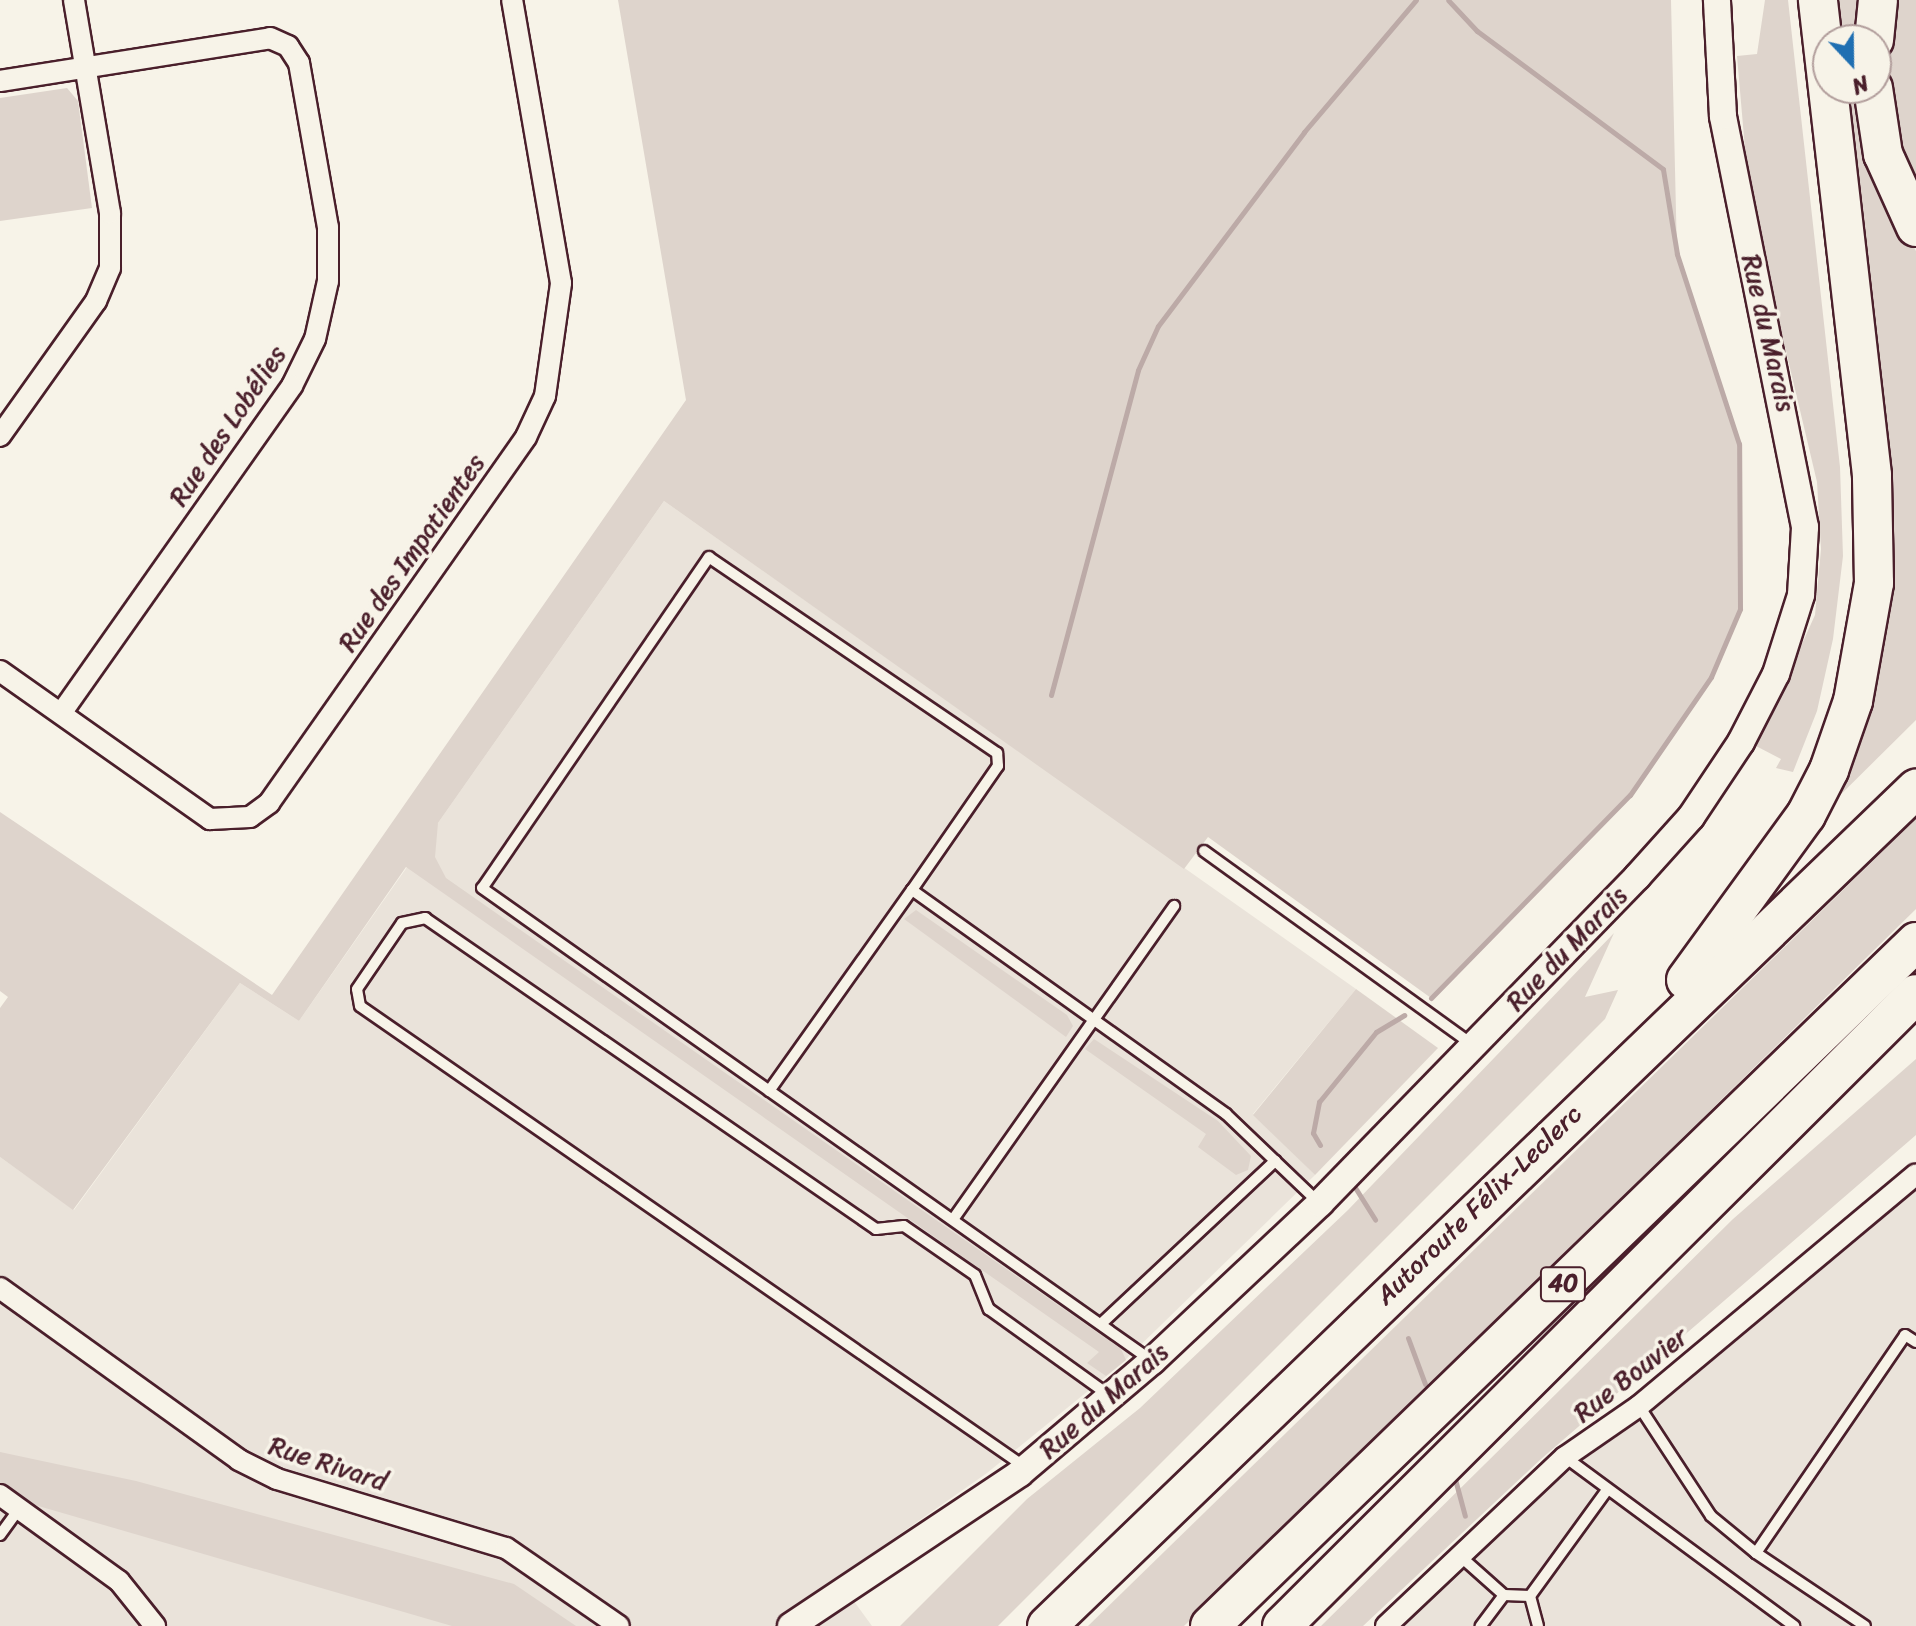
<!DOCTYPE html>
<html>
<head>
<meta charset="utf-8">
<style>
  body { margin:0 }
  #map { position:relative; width:1916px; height:1626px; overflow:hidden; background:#f7f3e8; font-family:Sriracha,sans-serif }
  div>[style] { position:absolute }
  .built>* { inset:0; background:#eae3da }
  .green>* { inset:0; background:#ded4cc }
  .stream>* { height:5px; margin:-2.5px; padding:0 2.5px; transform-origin:2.5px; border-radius:2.5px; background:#bcaaa7 }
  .roads { filter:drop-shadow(2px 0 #4a1f2b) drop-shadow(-2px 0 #4a1f2b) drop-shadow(0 2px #4a1f2b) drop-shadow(0 -2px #4a1f2b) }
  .service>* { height:10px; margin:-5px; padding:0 5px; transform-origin:5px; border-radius:5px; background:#f7f3e8 }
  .minor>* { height:20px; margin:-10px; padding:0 10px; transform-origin:10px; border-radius:10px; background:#f7f3e8 }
  .tertiary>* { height:26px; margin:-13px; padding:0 13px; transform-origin:13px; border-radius:13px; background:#f7f3e8 }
  .motorway>* { height:38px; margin:-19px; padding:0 19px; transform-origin:19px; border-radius:19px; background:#f7f3e8 }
  span { translate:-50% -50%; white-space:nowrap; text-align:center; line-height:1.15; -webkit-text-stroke:7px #f7f3e8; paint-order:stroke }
  .shield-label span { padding:2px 6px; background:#f7f3e8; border:2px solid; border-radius:6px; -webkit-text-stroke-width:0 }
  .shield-label { font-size:24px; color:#4a1f2b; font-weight:700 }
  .street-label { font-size:26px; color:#4a1f2b }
  .north { position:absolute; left:1812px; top:24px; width:80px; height:80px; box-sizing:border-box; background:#f7f3e8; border:2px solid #b29e9c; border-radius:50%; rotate:158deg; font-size:22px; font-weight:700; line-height:32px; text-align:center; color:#4a1f2b }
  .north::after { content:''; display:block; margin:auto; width:28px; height:36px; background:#1f6fb2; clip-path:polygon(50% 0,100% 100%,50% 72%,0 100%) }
</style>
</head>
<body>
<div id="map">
  <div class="built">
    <div style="clip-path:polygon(664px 501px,1356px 989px,1253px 1114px,1315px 1175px,1120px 1365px,987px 1473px,837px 1578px,872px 1626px,0 1626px,0 1157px,74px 1210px,240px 983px,299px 1021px)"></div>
    <div style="clip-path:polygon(1916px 1174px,1916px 1626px,1386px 1626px,1515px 1501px)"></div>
  </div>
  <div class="green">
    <div style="clip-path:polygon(618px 0,1671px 0,1677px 254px,1739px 444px,1740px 609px,1711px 677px,1630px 795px,1431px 998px,1208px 837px,1184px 869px,664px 501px,438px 823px,435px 857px,446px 878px,1121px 1349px,1126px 1360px,1106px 1376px,1087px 1363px,1099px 1352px,406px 867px,299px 1021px,240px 983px,73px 1210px,0 1157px,0 1008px,8px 997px,0 991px,0 812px,272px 995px,686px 400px)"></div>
    <div style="clip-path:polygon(1765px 0,1788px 0,1840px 467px,1843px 556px,1833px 639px,1817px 711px,1793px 772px,1776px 768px,1781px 759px,1756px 746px,1815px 615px,1821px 549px,1817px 482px,1749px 195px,1737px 56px,1757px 54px)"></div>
    <div style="clip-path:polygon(1836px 0,1871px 0,1865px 40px,1840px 40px)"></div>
    <div style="clip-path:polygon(1896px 0,1916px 0,1916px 197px,1885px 84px)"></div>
    <div style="clip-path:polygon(67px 88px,78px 101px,92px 208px,0 221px,0 98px)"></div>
    <div style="clip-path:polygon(1846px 88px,1864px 88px,1890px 203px,1916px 251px,1916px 720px,1815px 820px,1865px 698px)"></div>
    <div style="clip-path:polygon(1916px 819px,1916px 909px,1184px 1626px,1088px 1626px)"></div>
    <div style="clip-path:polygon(916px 910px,1067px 1015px,1073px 1026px,1066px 1037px,904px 919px)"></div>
    <div style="clip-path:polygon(1614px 933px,1585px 997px,1618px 990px,1605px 1019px,998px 1626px,900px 1626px,1027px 1499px,1140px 1408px,1348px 1210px)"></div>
    <div style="clip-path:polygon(1356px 989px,1438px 1048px,1315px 1175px,1253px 1115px)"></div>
    <div style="clip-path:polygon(1094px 1039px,1218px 1121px,1251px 1156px,1248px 1170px,1236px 1175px,1198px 1147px,1206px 1134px,1085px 1049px)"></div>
    <div style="clip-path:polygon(1916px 1059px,1916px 1135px,1541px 1459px,1363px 1626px,1321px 1626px,1733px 1219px)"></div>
    <div style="clip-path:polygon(0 1452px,136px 1481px,514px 1584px,576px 1626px,452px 1626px,28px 1503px,0 1483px)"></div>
  </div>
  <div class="stream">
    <div style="left:1051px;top:695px;width:336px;rotate:-75deg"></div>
    <div style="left:1138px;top:370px;width:48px;rotate:-65.6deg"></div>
    <div style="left:1158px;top:326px;width:243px;rotate:-53deg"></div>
    <div style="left:1304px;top:132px;width:173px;rotate:-49.7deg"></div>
    <div style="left:1431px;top:998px;width:284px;rotate:-45.6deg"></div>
    <div style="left:1630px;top:795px;width:143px;rotate:-55.5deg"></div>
    <div style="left:1711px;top:677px;width:74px;rotate:-66.9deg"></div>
    <div style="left:1740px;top:609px;width:165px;rotate:-90.3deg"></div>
    <div style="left:1739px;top:444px;width:200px;rotate:-108.1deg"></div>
    <div style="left:1677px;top:254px;width:86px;rotate:-99.4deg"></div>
    <div style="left:1663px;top:169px;width:232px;rotate:-143.4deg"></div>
    <div style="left:1477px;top:31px;width:42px;rotate:-133.1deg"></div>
    <div style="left:1320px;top:1145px;width:14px;rotate:-120deg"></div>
    <div style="left:1313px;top:1133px;width:32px;rotate:-79deg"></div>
    <div style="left:1319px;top:1102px;width:90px;rotate:-50.8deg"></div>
    <div style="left:1376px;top:1032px;width:33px;rotate:-31deg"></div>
    <div style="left:1356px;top:1189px;width:36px;rotate:58deg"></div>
    <div style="left:1408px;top:1338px;width:49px;rotate:69.7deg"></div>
    <div style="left:1455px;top:1479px;width:38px;rotate:75deg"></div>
  </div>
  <div class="roads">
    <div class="service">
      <div style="left:1204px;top:851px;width:330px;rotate:35.8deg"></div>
      <div style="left:912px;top:890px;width:151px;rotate:-55.3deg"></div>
      <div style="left:998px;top:766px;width:13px;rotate:-94deg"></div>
      <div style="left:997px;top:753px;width:348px;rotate:-145.8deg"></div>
      <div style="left:709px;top:557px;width:401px;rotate:124.4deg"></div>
      <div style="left:482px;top:888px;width:820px;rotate:35.22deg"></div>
      <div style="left:769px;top:1091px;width:247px;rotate:-54.6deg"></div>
      <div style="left:912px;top:890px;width:386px;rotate:35.5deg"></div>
      <div style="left:1226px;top:1114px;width:127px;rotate:43.7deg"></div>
      <div style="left:954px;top:1218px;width:382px;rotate:-54.8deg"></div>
      <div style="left:1103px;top:1322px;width:236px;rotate:-43.1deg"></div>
      <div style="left:1639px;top:1406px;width:131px;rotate:56.8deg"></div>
      <div style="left:1711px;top:1516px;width:58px;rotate:39.4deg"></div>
      <div style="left:1756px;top:1553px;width:264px;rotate:-55.6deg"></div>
      <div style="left:1905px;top:1335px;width:13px;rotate:32deg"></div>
      <div style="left:1565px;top:1457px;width:285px;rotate:36.4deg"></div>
      <div style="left:1025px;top:1467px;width:809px;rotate:-145.27deg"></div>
      <div style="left:360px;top:1006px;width:17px;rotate:-100deg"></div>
      <div style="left:357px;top:989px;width:80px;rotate:-55.7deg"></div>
      <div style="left:402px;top:923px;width:24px;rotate:-12deg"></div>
      <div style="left:425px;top:918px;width:548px;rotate:34.59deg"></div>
      <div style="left:876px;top:1229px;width:28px;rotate:-6deg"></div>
      <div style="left:904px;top:1226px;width:86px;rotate:34.6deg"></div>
      <div style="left:975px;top:1275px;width:37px;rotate:68deg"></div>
      <div style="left:989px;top:1309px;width:149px;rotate:35.7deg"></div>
      <div style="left:0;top:1535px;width:32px;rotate:-54deg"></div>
      <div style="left:1756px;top:1553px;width:131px;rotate:33.8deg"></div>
      <div style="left:1460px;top:1556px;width:59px;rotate:41.6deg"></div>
      <div style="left:1504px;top:1595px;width:39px;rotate:127deg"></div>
      <div style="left:1504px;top:1595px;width:26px;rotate:2deg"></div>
      <div style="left:1538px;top:1626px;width:31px;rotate:-105deg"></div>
      <div style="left:1530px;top:1596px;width:131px;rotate:-54deg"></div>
    </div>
    <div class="minor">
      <div style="left:0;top:81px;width:273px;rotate:-9deg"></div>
      <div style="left:270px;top:38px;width:20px;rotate:24deg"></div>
      <div style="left:288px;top:46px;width:20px;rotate:57deg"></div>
      <div style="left:299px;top:63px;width:167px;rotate:80deg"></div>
      <div style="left:328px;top:227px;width:54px;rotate:90deg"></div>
      <div style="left:328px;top:281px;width:59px;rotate:102.6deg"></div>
      <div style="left:315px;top:339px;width:52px;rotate:116.1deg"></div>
      <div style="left:292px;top:386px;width:400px;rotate:125.2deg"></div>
      <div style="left:0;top:436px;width:166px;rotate:-54.6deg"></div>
      <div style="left:96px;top:301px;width:36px;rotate:-67deg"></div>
      <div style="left:110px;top:268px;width:55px;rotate:-90deg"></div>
      <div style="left:110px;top:213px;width:216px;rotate:-99.6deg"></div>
      <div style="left:0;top:671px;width:257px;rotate:35.2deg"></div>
      <div style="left:210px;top:819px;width:40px;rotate:-2.9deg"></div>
      <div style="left:250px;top:817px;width:24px;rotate:-36deg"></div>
      <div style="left:269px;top:803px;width:447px;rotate:-54.9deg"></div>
      <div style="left:526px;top:437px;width:45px;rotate:-65.1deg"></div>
      <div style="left:545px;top:396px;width:114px;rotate:-81.9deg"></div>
      <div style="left:561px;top:283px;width:287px;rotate:-99.8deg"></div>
      <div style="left:0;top:1288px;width:294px;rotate:35.7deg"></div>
      <div style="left:239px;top:1460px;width:42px;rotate:26.6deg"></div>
      <div style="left:277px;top:1479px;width:239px;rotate:16.8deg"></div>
      <div style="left:506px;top:1548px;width:137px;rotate:34.6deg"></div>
      <div style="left:0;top:1495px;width:147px;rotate:35.9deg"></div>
      <div style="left:119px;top:1581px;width:58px;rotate:51.3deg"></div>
      <div style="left:1386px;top:1626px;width:246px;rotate:-43.4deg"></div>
      <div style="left:1565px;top:1457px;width:90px;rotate:-34.6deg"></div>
      <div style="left:1639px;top:1406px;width:361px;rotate:-39.9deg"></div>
    </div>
    <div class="tertiary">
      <div style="left:791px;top:1626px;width:275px;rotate:-33.7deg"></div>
      <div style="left:1020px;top:1473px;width:173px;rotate:-40.3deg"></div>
      <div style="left:1152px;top:1361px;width:231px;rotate:-43.2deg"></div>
      <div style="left:1320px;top:1203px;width:455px;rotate:-45.8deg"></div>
      <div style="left:1637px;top:877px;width:81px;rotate:-48deg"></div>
      <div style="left:1691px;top:817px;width:90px;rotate:-56.3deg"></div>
      <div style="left:1741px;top:742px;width:76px;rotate:-62.8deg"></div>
      <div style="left:1776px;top:674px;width:83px;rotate:-72.4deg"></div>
      <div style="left:1801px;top:595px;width:68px;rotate:-86.6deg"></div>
      <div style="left:1805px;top:527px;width:419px;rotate:-101.3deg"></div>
      <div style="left:1723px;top:116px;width:116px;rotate:-93deg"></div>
    </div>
    <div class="motorway">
      <div style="left:1874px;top:40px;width:40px;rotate:-84.3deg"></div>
      <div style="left:1873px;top:88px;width:67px;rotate:81.4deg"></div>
      <div style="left:1883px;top:154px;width:80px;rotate:65.7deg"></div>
      <div style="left:1686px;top:980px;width:204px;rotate:-54deg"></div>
      <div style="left:1806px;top:815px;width:51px;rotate:-62.9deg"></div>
      <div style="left:1829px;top:770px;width:73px;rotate:-70.8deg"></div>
      <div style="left:1853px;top:701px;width:120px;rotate:-79.9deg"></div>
      <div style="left:1874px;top:583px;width:108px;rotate:-91.1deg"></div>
      <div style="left:1872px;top:475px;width:478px;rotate:-96.5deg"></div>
      <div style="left:1047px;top:1626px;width:1207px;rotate:-43.93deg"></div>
      <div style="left:1210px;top:1626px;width:983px;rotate:-44.09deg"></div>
      <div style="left:1282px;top:1626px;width:895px;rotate:-44.91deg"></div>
    </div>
  </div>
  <div class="shield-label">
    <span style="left:1563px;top:1284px">40</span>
  </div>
  <div class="street-label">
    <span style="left:1768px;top:333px;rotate:77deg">Rue du Marais</span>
    <span style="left:228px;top:426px;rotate:-56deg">Rue des Lobélies</span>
    <span style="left:412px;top:553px;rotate:-55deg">Rue des Impatientes</span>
    <span style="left:1567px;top:949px;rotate:-46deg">Rue du Marais</span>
    <span style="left:1479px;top:1205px;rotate:-44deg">Autoroute Félix-Leclerc</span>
    <span style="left:1631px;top:1375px;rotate:-38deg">Rue Bouvier</span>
    <span style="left:1104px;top:1401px;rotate:-41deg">Rue du Marais</span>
    <span style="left:328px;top:1464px;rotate:18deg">Rue Rivard</span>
  </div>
  <div class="north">N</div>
</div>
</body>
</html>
